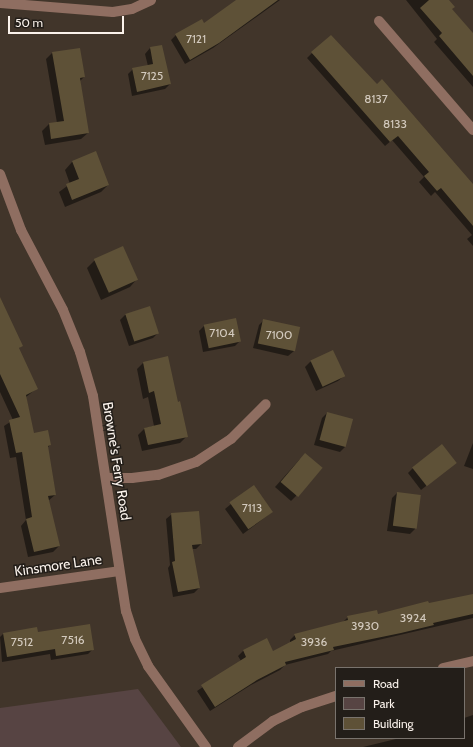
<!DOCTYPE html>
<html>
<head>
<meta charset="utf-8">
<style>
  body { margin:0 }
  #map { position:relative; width:473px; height:747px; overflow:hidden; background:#41352a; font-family:Cabin,sans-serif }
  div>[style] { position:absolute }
  .green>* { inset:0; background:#574443 }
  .shadow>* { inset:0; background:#0007 }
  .building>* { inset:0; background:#5e5137; transform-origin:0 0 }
  .street>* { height:10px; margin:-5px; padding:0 5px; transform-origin:5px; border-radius:5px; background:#8f6e61 }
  span { translate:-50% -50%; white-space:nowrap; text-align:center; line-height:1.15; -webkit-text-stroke:3px #231e19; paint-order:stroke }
  .number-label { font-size:12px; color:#d3cabe }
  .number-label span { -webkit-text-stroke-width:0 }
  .street-label { font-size:14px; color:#faf2eb }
  .legend { position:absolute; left:335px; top:667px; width:130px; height:72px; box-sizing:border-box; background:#231e19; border:1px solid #79736d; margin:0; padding:5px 7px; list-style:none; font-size:12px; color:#faf2eb }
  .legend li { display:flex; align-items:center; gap:8px; height:20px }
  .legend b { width:20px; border:1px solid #79736d }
  .scale { position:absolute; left:8px; top:16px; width:116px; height:18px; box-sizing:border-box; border:2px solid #faf2eb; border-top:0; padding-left:5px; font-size:12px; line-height:14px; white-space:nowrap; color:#faf2eb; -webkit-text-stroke:3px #231e19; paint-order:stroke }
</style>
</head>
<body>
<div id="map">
  <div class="green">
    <div style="clip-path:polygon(138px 689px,181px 747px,0 747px,0 708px)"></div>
  </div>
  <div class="shadow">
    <div style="clip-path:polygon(238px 0,280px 0,213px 48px,185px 64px,171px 40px,176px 35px,204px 25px)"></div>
    <div style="clip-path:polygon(406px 0,448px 0,451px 9px,473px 35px,473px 87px,434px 42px,437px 39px)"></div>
    <div style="clip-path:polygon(150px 48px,170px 84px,165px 89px,132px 96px,128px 74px,133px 69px,148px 66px,145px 54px)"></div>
    <div style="clip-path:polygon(52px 53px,84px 77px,80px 81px,88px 133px,81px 139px,45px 145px,42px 131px,49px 124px,57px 123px,46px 59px)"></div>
    <div style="clip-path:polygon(312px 53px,473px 185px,473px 246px,467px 239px,472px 235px,435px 192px,431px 196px,419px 182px,424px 177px,392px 140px,385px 146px,307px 58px)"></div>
    <div style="clip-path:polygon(95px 153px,108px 185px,101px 192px,65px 207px,59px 192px,70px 184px,65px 170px,72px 162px)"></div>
    <div style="clip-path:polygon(122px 248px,137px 279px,130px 287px,101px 300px,87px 268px,94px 261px)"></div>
    <div style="clip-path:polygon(149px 307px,158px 333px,153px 338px,129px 346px,120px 320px,125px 315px)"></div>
    <div style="clip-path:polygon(0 314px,22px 345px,18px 349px,36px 389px,26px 397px,33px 434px,50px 445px,47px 448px,55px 495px,48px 501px,59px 546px,53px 552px,28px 557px,21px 526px,26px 520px,16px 457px,10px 458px,4px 426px,13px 420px,0 392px)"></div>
    <div style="clip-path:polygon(264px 320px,294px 351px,288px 356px,253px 348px,259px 325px)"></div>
    <div style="clip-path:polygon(204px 326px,240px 341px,235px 346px,203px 352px,199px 331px)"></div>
    <div style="clip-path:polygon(333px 351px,344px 376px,338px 381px,316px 391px,305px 367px,310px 362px)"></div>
    <div style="clip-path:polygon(143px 363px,177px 403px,186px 437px,180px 443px,142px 451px,138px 435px,145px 428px,154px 426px,148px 397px,143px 399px,137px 369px)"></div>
    <div style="clip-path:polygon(327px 413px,345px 447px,340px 452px,314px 445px,322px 418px)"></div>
    <div style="clip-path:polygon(473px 443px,473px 469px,464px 466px)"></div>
    <div style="clip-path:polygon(300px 459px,296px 496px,291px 501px,275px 487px)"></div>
    <div style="clip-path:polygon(450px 467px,421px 490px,408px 473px,413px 468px)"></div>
    <div style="clip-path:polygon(397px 493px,420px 496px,415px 529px,410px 534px,387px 531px,392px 498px)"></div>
    <div style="clip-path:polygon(231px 504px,272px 512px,243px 534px,225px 509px)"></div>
    <div style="clip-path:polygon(172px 514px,201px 544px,196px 549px,191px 549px,199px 588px,194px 593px,173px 597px,168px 568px,170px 565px,166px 519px)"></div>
    <div style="clip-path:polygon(473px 595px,473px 618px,331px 651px,328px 654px,285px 665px,280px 670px,251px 685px,210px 711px,197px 691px,241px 661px,238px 656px,243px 651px,266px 639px,273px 652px,290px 643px,290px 640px,295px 635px,343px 622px,348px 617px,377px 615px)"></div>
    <div style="clip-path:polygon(37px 633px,93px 649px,88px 654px,51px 660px,50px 654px,2px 662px,0 637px,3px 634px)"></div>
    <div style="clip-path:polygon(473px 715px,473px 747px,363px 747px,400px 738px,464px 738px,464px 718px)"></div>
  </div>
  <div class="building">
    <div style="clip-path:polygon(236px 0,278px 0,219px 43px,190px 60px,175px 34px,202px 19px,204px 23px)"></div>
    <div style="clip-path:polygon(429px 0,449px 0,455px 7px,452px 9px,473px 33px,473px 76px,439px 36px,442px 33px,420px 8px)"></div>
    <div style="clip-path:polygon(331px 35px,377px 84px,382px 79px,473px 184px,473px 226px,441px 188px,437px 191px,424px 176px,429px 172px,398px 136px,390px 142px,311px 52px)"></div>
    <div style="clip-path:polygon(162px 45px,171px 84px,137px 92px,132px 68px,153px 64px,150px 47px)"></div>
    <div style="clip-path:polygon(80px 48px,85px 77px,80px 78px,89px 133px,51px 139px,49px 123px,64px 121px,52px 52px)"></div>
    <div style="clip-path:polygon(96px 151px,109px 185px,72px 200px,66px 184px,79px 179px,72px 161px)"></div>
    <div style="left:123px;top:246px;width:37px;height:32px;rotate:66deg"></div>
    <div style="clip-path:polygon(0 297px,23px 346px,19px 348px,38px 389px,26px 395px,34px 433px,48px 430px,51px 445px,48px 446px,56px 495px,48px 496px,60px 546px,34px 552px,26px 519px,32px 517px,22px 452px,16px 453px,9px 420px,20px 417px,0 374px)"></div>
    <div style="left:150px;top:306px;width:29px;height:26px;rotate:72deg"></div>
    <div style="left:236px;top:318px;width:24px;height:33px;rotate:78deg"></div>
    <div style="left:263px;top:319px;width:38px;height:25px;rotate:12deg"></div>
    <div style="left:333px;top:350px;width:29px;height:25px;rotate:65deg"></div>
    <div style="clip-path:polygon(168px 356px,178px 402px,180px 401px,188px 437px,148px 445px,144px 428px,161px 424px,154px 391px,149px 393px,143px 362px)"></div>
    <div style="left:327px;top:412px;width:27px;height:29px;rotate:15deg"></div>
    <div style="left:442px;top:444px;width:24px;height:38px;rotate:52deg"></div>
    <div style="left:305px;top:453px;width:23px;height:38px;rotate:40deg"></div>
    <div style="left:254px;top:485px;width:33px;height:30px;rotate:55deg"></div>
    <div style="left:397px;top:492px;width:24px;height:34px;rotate:7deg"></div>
    <div style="clip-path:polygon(199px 511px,202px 544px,192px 545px,200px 588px,178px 592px,172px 562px,175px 561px,171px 513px)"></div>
    <div style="clip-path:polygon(473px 594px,473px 614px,433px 623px,434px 625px,401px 633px,333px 647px,334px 650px,285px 662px,286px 665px,257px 680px,215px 707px,201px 685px,246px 657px,243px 650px,267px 638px,273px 651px,296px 639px,294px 634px,348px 620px,347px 616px,377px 610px,378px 614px,428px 601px,429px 603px)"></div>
    <div style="clip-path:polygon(90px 624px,94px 650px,56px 656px,55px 649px,7px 657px,3px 633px,37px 627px,38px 632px)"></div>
  </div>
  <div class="street">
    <div style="left:0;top:3px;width:113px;rotate:4.6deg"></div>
    <div style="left:113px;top:12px;width:19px;rotate:-9deg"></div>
    <div style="left:132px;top:9px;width:21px;rotate:-25deg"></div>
    <div style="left:379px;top:21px;width:144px;rotate:49.2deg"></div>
    <div style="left:0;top:174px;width:60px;rotate:69.4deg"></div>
    <div style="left:21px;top:230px;width:90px;rotate:62.3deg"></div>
    <div style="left:63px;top:310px;width:45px;rotate:68deg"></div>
    <div style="left:80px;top:352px;width:46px;rotate:73.5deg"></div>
    <div style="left:93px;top:396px;width:218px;rotate:81.3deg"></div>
    <div style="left:126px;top:611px;width:29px;rotate:72deg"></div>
    <div style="left:135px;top:639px;width:30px;rotate:64deg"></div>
    <div style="left:148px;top:666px;width:100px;rotate:54.4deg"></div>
    <div style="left:106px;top:478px;width:26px"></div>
    <div style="left:132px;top:478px;width:26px;rotate:-7deg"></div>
    <div style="left:158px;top:475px;width:40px;rotate:-18.9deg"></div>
    <div style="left:196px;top:462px;width:42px;rotate:-33.3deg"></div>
    <div style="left:231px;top:439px;width:49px;rotate:-45deg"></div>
    <div style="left:0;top:588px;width:120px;rotate:-8.1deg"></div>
    <div style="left:443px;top:668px;width:31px;rotate:-13deg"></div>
    <div style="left:238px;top:747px;width:44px;rotate:-36.6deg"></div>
    <div style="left:273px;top:721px;width:32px;rotate:-26deg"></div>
    <div style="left:302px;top:707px;width:36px;rotate:-18deg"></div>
  </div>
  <div class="number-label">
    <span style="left:196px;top:39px">7121</span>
    <span style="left:152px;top:76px">7125</span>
    <span style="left:376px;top:99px">8137</span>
    <span style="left:395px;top:124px">8133</span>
    <span style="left:222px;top:333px">7104</span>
    <span style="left:279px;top:335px">7100</span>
    <span style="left:252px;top:508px">7113</span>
    <span style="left:413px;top:618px">3924</span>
    <span style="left:365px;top:626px">3930</span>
    <span style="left:73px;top:640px">7516</span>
    <span style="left:22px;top:642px">7512</span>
    <span style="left:314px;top:642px">3936</span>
  </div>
  <div class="street-label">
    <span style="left:117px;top:461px;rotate:81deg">Browne's Ferry Road</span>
    <span style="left:58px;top:565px;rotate:-8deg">Kinsmore Lane</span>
  </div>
  <ul class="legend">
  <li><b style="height:5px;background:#8f6e61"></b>Road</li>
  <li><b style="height:11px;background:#574443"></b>Park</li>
  <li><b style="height:11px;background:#5e5137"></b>Building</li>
  </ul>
  <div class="scale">50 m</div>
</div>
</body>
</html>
